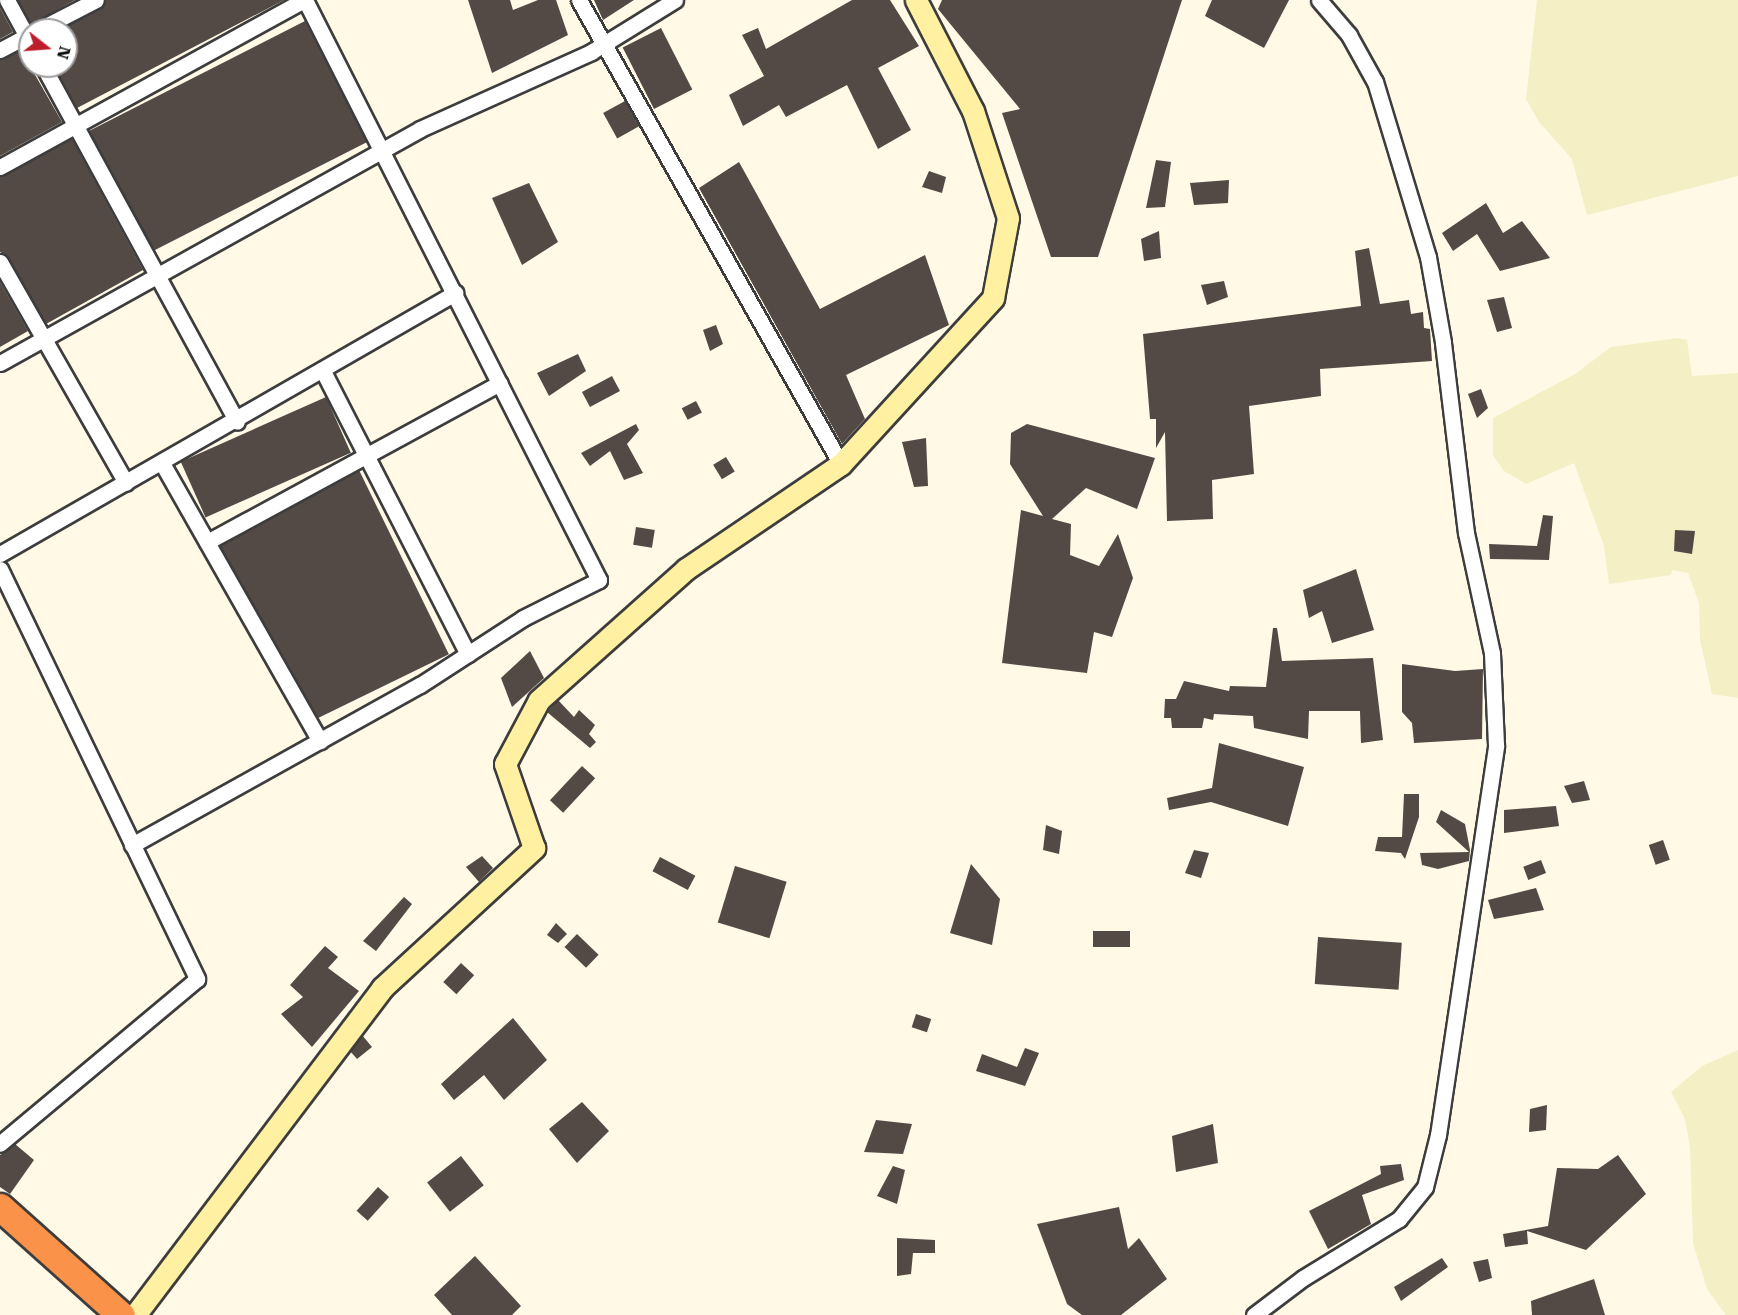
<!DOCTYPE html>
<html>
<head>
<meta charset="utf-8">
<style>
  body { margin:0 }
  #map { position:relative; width:1738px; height:1315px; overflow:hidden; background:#fff9e6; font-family:"Roboto Serif",serif }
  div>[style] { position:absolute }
  .farmland>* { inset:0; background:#f5efc6 }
  .building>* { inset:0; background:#534a46; transform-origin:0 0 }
  .roads { filter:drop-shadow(2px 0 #3d3d3d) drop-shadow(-2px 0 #3d3d3d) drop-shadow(0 2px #3d3d3d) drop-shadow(0 -2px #3d3d3d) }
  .street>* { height:15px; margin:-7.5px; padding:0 7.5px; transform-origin:7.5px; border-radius:7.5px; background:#fff }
  .secondary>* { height:21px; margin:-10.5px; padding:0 10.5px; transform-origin:10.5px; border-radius:10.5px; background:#fff1a1 }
  .highway>* { height:27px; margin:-13.5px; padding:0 13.5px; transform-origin:13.5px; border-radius:13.5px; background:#fa9349 }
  span { translate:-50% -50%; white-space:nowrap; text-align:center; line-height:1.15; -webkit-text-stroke:6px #fff; paint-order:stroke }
  .north { position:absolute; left:18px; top:18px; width:60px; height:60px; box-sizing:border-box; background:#fff; border:2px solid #9d9d9d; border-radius:50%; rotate:107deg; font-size:16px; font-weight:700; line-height:24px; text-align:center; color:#0a0a0a }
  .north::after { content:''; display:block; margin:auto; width:21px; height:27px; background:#bd1e2c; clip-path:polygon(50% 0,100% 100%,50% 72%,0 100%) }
</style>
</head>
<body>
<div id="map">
  <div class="farmland">
    <div style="clip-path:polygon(1537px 0,1738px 0,1738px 176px,1587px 215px,1572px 159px,1539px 122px,1526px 99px)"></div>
    <div style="clip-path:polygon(1678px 338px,1687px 340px,1692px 376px,1738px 373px,1738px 698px,1712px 694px,1700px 640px,1699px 603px,1688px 573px,1672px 570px,1671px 575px,1609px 584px,1604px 546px,1574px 463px,1526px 484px,1504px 471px,1493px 455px,1493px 418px,1575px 374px,1611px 347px)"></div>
    <div style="clip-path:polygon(1738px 1050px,1738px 1315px,1726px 1315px,1707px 1289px,1693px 1243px,1690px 1147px,1685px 1119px,1671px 1092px,1702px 1066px)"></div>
  </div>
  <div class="building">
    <div style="clip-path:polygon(18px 0,75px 0,31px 24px)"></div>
    <div style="clip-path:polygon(106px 0,284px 0,77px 108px,54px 66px,66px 66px,66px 30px,59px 30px,100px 9px)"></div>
    <div style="clip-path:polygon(468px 0,510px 0,513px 10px,538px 0,556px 0,568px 35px,492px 73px)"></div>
    <div style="clip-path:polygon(594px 0,634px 0,603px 20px)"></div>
    <div style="clip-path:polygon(852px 0,890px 0,919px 46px,878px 68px,911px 130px,878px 149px,847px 85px,786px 117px,779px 105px,743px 126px,729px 95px,764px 76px,742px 35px,758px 28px,766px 49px)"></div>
    <div style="clip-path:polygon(942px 0,1182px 0,1098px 257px,1051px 257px,1002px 113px,1020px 109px,938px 9px)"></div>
    <div style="clip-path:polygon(1212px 0,1289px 0,1264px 48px,1205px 16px)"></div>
    <div style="clip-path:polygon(0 8px,13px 32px,0 39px)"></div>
    <div style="left:305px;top:21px;width:136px;height:242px;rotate:63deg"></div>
    <div style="left:661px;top:28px;width:69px;height:43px;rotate:63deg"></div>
    <div style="clip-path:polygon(23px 49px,30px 52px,30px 66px,62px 122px,0 156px,0 60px)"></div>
    <div style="left:625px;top:101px;width:29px;height:25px;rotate:61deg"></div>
    <div style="clip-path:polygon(72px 139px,143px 270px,46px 324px,8px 257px,0 252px,0 177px)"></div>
    <div style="clip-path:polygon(1156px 160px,1171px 162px,1165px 207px,1146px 208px)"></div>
    <div style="clip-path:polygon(739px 162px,820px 309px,925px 255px,949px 325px,846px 375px,865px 419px,842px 444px,699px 188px)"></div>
    <div style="clip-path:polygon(929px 171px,946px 177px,942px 193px,922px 187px)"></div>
    <div style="clip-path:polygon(1229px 180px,1228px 203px,1194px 205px,1190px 183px)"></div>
    <div style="clip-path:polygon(529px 183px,558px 242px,522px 265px,492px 198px)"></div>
    <div style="clip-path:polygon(1486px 203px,1503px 233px,1522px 221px,1550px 258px,1500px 271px,1477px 234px,1453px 251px,1442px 233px)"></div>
    <div style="clip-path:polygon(1159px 231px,1161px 258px,1144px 261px,1141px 239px)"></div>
    <div style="clip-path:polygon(1369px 248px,1380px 304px,1409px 300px,1411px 314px,1423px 312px,1424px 328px,1430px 329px,1432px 361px,1320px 369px,1321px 396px,1249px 406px,1254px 474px,1212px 480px,1213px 519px,1167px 521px,1165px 432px,1156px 448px,1156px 419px,1150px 419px,1143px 334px,1361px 306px,1355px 251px)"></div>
    <div style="clip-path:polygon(1224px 281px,1228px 297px,1207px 305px,1201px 285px)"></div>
    <div style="clip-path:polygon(0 282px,28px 331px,0 347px)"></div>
    <div style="clip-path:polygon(1504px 297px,1512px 328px,1497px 332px,1487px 300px)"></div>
    <div style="clip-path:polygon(716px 325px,723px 344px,710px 351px,703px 330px)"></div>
    <div style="clip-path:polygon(578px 354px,586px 371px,549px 396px,537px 373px)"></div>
    <div style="left:612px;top:376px;width:17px;height:34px;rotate:62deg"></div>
    <div style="clip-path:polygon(1481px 389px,1488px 408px,1477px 418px,1468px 394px)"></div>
    <div style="left:326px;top:397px;width:61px;height:159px;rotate:66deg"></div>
    <div style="left:696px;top:401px;width:13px;height:16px;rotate:63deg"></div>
    <div style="clip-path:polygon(636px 424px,639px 430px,627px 444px,643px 473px,624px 480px,610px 451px,590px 466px,581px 453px)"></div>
    <div style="clip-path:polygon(1027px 424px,1155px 458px,1137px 509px,1086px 488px,1052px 519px,1071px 524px,1070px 555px,1099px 566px,1118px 534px,1133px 578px,1112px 637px,1094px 632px,1087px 673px,1002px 663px,1021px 510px,1043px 516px,1010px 464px,1011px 433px)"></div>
    <div style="clip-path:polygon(926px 438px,928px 486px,914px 487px,902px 442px)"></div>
    <div style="left:726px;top:457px;width:17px;height:15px;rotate:59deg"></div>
    <div style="left:359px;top:470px;width:205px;height:158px;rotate:64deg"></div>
    <div style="clip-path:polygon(1543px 515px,1553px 516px,1549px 560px,1490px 559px,1489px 544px,1537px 546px)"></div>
    <div style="left:636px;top:527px;width:19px;height:18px;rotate:9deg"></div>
    <div style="clip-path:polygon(1675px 530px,1695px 531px,1692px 554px,1674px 551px)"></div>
    <div style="clip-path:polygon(1356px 569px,1374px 630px,1332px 643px,1322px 611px,1309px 618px,1303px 590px)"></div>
    <div style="clip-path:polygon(1273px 628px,1277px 628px,1282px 661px,1373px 658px,1383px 740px,1361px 743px,1360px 711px,1309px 711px,1308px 739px,1254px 728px,1253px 716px,1214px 714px,1213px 720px,1204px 718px,1202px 728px,1172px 728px,1171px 718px,1164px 718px,1165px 699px,1176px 699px,1184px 681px,1229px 691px,1230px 686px,1266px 687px)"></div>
    <div style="clip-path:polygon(530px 651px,544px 678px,512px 707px,501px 678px)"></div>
    <div style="clip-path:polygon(1402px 664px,1455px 671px,1483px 669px,1482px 739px,1414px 743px,1412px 723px,1402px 712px)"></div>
    <div style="clip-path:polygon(558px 700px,574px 717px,579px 710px,595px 725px,589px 734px,596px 742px,590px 748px,547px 712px)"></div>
    <div style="clip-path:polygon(1219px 743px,1304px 767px,1288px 826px,1211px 802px,1169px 810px,1167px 798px,1212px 788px)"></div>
    <div style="left:582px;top:766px;width:18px;height:47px;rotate:43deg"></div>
    <div style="clip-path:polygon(1584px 781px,1590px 800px,1572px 803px,1564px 786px)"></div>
    <div style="clip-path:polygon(1404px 794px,1419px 794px,1419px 817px,1405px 859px,1401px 853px,1375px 851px,1378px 837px,1402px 837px)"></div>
    <div style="clip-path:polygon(1556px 806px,1559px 826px,1504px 833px,1504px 810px)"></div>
    <div style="clip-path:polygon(1441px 810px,1465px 824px,1470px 850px,1469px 861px,1438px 869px,1422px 865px,1420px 853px,1469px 852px,1436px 822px)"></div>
    <div style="clip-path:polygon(1046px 825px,1062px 831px,1059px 854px,1043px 850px)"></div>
    <div style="left:1663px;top:840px;width:21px;height:15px;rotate:71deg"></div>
    <div style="clip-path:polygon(1194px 850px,1209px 853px,1201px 878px,1185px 873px)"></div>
    <div style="clip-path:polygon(482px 856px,493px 868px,479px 882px,466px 867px)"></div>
    <div style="left:660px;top:857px;width:40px;height:16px;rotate:28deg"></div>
    <div style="left:1541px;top:860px;width:14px;height:19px;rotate:69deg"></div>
    <div style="clip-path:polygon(971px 864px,1000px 899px,992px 945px,950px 933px)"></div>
    <div style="left:735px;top:866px;width:54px;height:59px;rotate:17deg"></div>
    <div style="clip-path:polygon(1536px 888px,1544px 910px,1494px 919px,1488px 900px)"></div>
    <div style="clip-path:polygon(404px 897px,412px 904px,376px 951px,363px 941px)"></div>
    <div style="clip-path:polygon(556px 923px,567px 934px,558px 943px,547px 935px)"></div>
    <div style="left:1093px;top:931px;width:37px;height:16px"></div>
    <div style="left:577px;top:934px;width:30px;height:18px;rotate:44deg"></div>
    <div style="left:1318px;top:937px;width:84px;height:47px;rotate:4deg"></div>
    <div style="clip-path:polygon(325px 946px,338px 957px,328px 968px,359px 991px,312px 1047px,281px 1014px,303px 997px,290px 985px)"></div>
    <div style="left:461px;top:963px;width:18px;height:26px;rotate:43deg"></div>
    <div style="left:916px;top:1014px;width:16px;height:14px;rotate:18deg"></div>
    <div style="clip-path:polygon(513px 1018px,547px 1060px,504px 1100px,484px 1075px,454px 1100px,441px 1084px)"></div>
    <div style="clip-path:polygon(362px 1035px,372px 1047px,357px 1059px,350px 1051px)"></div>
    <div style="clip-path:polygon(1025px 1048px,1039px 1053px,1025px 1086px,976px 1071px,982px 1054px,1017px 1067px)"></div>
    <div style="clip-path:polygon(582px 1102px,609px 1131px,577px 1163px,549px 1129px)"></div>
    <div style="clip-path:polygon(1547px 1105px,1546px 1130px,1529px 1132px,1530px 1109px)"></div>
    <div style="clip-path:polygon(876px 1120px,912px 1124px,903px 1154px,864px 1152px)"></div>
    <div style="clip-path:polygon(1213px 1124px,1218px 1163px,1176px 1172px,1172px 1136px)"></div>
    <div style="clip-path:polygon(15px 1144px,34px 1160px,10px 1194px,0 1187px,0 1155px)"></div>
    <div style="clip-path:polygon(1618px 1155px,1646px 1194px,1586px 1250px,1527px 1231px,1528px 1244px,1505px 1247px,1503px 1234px,1548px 1226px,1557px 1168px,1598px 1169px)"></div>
    <div style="left:461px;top:1156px;width:37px;height:43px;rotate:52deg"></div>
    <div style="clip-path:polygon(1401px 1164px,1404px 1180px,1362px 1195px,1371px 1224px,1328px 1249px,1309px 1211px,1381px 1174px,1380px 1166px)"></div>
    <div style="clip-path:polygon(893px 1166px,905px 1170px,897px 1204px,877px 1196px)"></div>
    <div style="left:378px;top:1187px;width:15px;height:32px;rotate:42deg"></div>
    <div style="clip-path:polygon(1119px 1207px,1128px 1249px,1139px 1238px,1167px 1279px,1121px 1315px,1082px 1315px,1067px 1304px,1037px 1224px)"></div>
    <div style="clip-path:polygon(897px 1238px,935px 1240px,935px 1253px,913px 1253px,911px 1274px,897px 1276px)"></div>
    <div style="clip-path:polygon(475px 1256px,521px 1306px,512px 1315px,452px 1315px,434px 1295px)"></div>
    <div style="clip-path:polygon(1442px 1258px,1448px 1267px,1401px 1301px,1394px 1287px)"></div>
    <div style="clip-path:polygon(1488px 1259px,1492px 1278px,1479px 1282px,1473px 1262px)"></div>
    <div style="clip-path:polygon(1594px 1279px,1605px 1315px,1532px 1315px,1531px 1301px)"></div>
  </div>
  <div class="roads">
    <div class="street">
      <div style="left:7px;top:0;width:48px;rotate:61.3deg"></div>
      <div style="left:579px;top:0;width:533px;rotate:60.55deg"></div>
      <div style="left:38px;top:30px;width:65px;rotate:-27.3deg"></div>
      <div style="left:0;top:50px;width:34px;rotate:-28deg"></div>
      <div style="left:43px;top:66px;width:405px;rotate:61.4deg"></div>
      <div style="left:0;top:167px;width:347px;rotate:-28.8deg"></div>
      <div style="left:0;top:262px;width:254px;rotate:60.3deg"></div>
      <div style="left:0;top:363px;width:481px;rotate:-29.1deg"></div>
      <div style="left:420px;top:129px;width:188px;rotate:-24.2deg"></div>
      <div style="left:591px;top:52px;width:99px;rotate:-31.8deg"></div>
      <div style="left:323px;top:371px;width:318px;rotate:62.9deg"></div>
      <div style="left:162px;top:463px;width:320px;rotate:60.4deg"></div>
      <div style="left:207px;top:542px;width:333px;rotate:-28.5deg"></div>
      <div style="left:0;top:554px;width:525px;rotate:-29.84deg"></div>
      <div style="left:0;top:569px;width:455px;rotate:64.3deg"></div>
      <div style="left:197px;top:979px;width:257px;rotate:140.1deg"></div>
      <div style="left:132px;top:845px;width:329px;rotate:-29.1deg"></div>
      <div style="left:420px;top:685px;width:123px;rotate:-33deg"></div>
      <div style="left:523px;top:618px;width:85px;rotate:-26.6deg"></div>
      <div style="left:599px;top:580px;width:650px;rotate:-116.88deg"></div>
      <div style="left:1254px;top:1315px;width:61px;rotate:-37.1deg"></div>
      <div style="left:1303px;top:1278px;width:113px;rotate:-31.6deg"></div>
      <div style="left:1399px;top:1219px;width:41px;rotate:-50.9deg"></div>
      <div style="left:1425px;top:1187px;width:54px;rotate:-76deg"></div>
      <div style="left:1438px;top:1135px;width:394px;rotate:-81.5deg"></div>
      <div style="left:1496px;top:745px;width:92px;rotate:-92.5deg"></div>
      <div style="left:1492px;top:653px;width:123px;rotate:-102.2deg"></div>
      <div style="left:1466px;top:533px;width:192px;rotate:-96.9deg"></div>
      <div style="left:1443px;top:342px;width:86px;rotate:-100deg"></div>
      <div style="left:1428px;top:257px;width:183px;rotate:-106.8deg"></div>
      <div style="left:1375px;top:82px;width:54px;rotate:-119deg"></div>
      <div style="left:1349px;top:35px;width:46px;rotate:-130.6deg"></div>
    </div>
    <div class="secondary">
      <div style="left:135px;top:1315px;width:410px;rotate:-52.9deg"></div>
      <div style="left:382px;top:988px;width:207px;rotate:-42.6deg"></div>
      <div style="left:534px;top:848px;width:89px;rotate:-109deg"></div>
      <div style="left:505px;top:764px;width:72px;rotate:-62deg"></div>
      <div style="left:539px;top:700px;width:197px;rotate:-41.7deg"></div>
      <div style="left:686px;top:569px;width:187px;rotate:-34.1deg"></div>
      <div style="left:841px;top:464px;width:225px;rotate:-47.5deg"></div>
      <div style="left:993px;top:298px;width:81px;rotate:-79.4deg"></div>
      <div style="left:1008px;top:218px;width:113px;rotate:-108.1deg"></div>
      <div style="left:973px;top:111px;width:125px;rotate:-117.2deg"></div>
    </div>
    <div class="highway">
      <div style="left:0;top:1207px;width:162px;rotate:41.8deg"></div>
    </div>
  </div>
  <div class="north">N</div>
</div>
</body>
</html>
